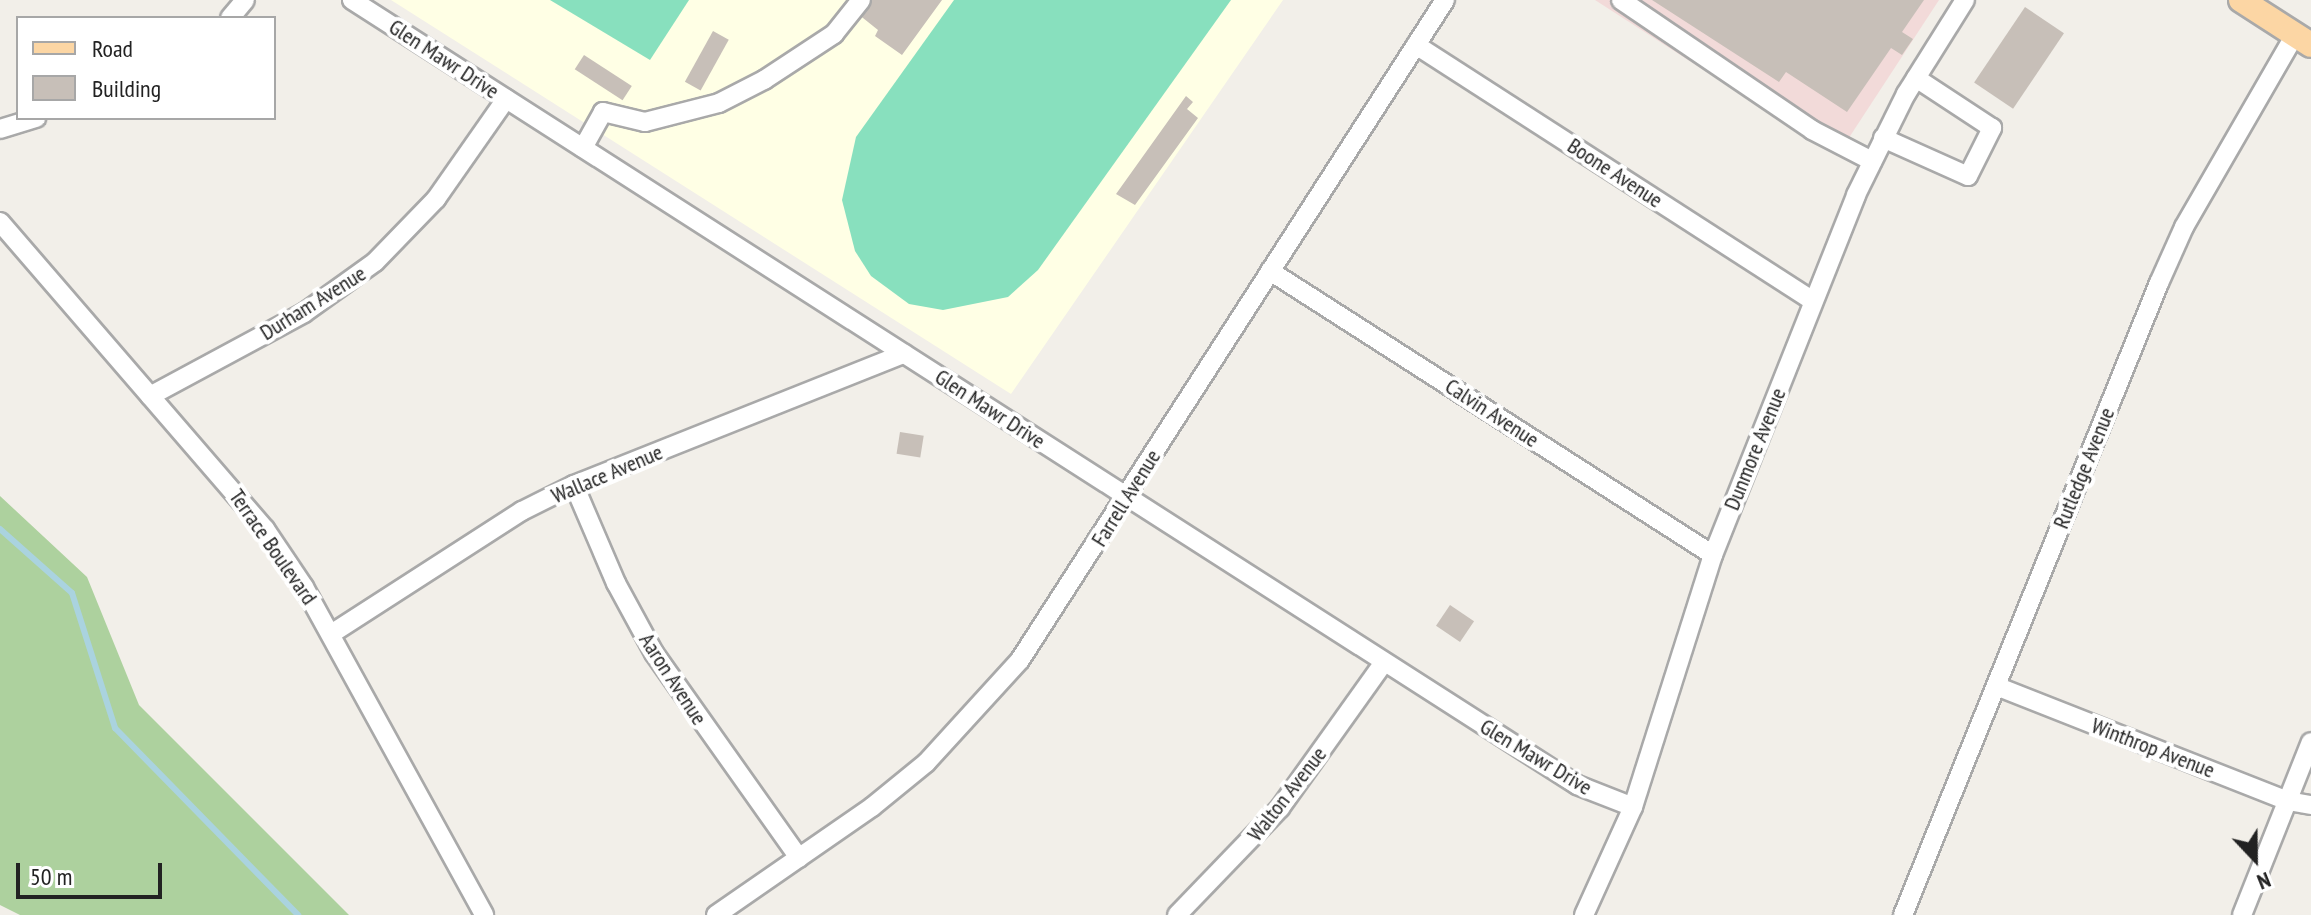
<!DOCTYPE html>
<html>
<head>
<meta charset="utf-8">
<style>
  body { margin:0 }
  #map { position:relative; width:2311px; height:915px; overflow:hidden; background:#f2efe9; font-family:"PT Sans Narrow",sans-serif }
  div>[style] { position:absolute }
  .commercial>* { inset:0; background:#f2dad9 }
  .education>* { inset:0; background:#ffffe5 }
  .forest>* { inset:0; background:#add19e }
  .pitch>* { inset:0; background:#88e0be }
  .stream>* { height:6px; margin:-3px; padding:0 3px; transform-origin:3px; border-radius:3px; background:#aad3df }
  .building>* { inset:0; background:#c7bfb8; transform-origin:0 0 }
  .roads { filter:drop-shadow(2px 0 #a9a9a9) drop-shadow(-2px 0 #a9a9a9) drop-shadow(0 2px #a9a9a9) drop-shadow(0 -2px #a9a9a9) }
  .minor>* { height:18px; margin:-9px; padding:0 9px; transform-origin:9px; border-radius:9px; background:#fff }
  .major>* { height:24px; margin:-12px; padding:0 12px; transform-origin:12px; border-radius:12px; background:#fcd6a4 }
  span { translate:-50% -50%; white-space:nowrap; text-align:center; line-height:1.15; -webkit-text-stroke:8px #fff; paint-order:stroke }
  .street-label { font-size:22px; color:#222 }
  .legend { position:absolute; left:16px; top:16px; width:260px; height:104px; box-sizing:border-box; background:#fff; border:2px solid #a7a7a7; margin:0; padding:10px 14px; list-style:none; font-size:24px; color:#222 }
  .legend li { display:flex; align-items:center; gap:16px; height:40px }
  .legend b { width:40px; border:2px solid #a7a7a7 }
  .north { position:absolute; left:2215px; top:819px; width:80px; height:80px; -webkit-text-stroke:6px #fff; paint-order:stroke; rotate:158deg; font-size:22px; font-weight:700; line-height:32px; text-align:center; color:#222 }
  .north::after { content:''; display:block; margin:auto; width:28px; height:36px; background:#222; clip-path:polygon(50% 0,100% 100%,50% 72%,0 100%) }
  .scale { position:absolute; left:16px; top:863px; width:146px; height:36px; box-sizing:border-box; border:4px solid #222; border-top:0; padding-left:10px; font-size:24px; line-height:28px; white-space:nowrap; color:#222; -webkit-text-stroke:6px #fff; paint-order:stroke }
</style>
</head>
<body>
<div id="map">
  <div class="commercial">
    <div style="clip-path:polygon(1595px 0,1939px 0,1837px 156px)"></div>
  </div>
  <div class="education">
    <div style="clip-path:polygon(391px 0,1283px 0,1011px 394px)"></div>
  </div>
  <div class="forest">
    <div style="clip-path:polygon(0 496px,87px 577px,139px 705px,349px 915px,20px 915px,0 905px)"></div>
  </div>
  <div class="pitch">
    <div style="clip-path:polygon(550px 0,689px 0,650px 60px)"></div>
    <div style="clip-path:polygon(954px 0,1231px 0,1038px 270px,1008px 297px,943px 310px,909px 304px,871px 276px,855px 251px,842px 200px,856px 137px)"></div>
  </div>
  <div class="stream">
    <div style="left:0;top:529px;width:96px;rotate:41.6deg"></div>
    <div style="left:72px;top:593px;width:142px;rotate:72.3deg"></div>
    <div style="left:115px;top:728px;width:262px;rotate:45.6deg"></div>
  </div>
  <div class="building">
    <div style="clip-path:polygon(861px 0,942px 0,902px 55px,875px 36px,878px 30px,853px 10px)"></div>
    <div style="clip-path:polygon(1652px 0,1924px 0,1902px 32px,1913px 39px,1902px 55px,1891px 48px,1847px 112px,1786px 72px,1779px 82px)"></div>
    <div style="left:2025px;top:7px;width:47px;height:91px;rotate:34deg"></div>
    <div style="left:713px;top:31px;width:18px;height:58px;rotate:29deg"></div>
    <div style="left:584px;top:55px;width:57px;height:17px;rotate:33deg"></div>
    <div style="clip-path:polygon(1186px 96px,1193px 102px,1187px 109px,1198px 118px,1135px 205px,1116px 194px)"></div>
    <div style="left:900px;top:432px;width:24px;height:22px;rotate:9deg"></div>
    <div style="left:1450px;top:605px;width:29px;height:25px;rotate:34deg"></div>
  </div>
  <div class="roads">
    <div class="minor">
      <div style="left:352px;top:0;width:1455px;rotate:32.65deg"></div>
      <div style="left:1577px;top:785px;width:60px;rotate:21.4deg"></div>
      <div style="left:1621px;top:0;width:231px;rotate:34.2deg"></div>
      <div style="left:1812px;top:130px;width:68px;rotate:27.3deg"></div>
      <div style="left:230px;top:18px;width:23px;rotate:-50deg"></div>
      <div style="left:1416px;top:45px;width:472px;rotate:32.8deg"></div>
      <div style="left:0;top:129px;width:38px;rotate:-17deg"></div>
      <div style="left:1883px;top:138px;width:93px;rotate:24.1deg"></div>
      <div style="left:1968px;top:176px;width:54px;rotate:-63.4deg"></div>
      <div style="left:1992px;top:128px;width:91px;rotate:-146.7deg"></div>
      <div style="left:583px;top:148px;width:41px;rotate:-60.9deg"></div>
      <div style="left:603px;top:112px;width:43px;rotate:13.4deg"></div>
      <div style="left:645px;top:122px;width:76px;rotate:-14.4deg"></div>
      <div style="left:719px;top:103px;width:51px;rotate:-27.1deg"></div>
      <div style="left:764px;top:80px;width:84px;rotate:-33.3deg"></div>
      <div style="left:834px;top:34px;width:43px;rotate:-51.5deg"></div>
      <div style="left:0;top:222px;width:406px;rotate:49.2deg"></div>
      <div style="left:265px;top:529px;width:70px;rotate:56.1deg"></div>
      <div style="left:304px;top:587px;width:374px;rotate:61.2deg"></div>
      <div style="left:1270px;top:271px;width:526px;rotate:32.66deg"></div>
      <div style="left:150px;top:396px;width:175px;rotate:-28.3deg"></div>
      <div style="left:304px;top:313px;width:87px;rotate:-35.7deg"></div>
      <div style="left:375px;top:262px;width:88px;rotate:-45.9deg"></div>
      <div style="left:436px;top:199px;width:122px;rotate:-55deg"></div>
      <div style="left:574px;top:485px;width:107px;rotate:66.8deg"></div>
      <div style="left:616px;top:583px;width:80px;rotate:61.5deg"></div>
      <div style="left:654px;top:653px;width:251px;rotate:54.7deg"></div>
      <div style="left:331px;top:634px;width:227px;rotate:-32.8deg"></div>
      <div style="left:522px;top:511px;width:58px;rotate:-26.6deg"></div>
      <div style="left:574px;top:485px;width:355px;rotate:-21.7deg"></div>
      <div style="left:1996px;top:686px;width:314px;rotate:21.5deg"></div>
      <div style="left:2288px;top:801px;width:23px;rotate:10deg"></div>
      <div style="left:716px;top:915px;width:190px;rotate:-34.7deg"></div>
      <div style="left:872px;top:807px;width:70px;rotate:-39.2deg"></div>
      <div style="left:926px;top:763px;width:139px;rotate:-47.6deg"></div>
      <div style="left:1020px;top:660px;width:785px;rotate:-57.22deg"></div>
      <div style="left:1177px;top:915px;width:149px;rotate:-46.1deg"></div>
      <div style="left:1280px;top:808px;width:179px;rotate:-54.5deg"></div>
      <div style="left:1584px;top:915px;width:119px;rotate:-65.6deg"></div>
      <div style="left:1633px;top:807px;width:264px;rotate:-72.4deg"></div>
      <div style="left:1713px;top:555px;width:387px;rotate:-68.3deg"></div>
      <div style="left:1856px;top:195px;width:113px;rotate:-63.7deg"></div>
      <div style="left:1906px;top:94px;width:111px;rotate:-57.9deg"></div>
      <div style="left:1903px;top:915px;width:682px;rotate:-67.95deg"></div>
      <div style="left:2159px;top:283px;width:61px;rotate:-65.9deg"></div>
      <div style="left:2184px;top:227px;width:222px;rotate:-60deg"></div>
      <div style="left:2242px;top:915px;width:186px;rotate:-68.3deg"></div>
    </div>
    <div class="major">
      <div style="left:2241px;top:0;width:83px;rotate:32.7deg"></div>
    </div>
  </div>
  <div class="street-label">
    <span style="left:444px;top:59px;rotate:33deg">Glen Mawr Drive</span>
    <span style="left:1615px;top:173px;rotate:33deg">Boone Avenue</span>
    <span style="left:313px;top:303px;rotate:-32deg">Durham Avenue</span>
    <span style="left:990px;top:409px;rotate:33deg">Glen Mawr Drive</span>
    <span style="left:1492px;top:413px;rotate:33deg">Calvin Avenue</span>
    <span style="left:1755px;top:449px;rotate:-68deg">Dunmore Avenue</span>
    <span style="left:2084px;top:468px;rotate:-68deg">Rutledge Avenue</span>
    <span style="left:607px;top:474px;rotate:-23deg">Wallace Avenue</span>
    <span style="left:1126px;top:498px;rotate:-58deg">Farrell Avenue</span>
    <span style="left:273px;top:547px;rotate:55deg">Terrace Boulevard</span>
    <span style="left:673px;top:679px;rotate:57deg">Aaron Avenue</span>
    <span style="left:2153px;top:748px;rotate:21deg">Winthrop Avenue</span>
    <span style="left:1536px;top:757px;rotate:31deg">Glen Mawr Drive</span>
    <span style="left:1287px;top:794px;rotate:-52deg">Walton Avenue</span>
  </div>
  <ul class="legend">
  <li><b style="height:10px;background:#fcd6a4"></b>Road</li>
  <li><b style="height:22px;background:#c7bfb8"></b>Building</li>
  </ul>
  <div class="north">N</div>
  <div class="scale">50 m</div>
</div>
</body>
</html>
